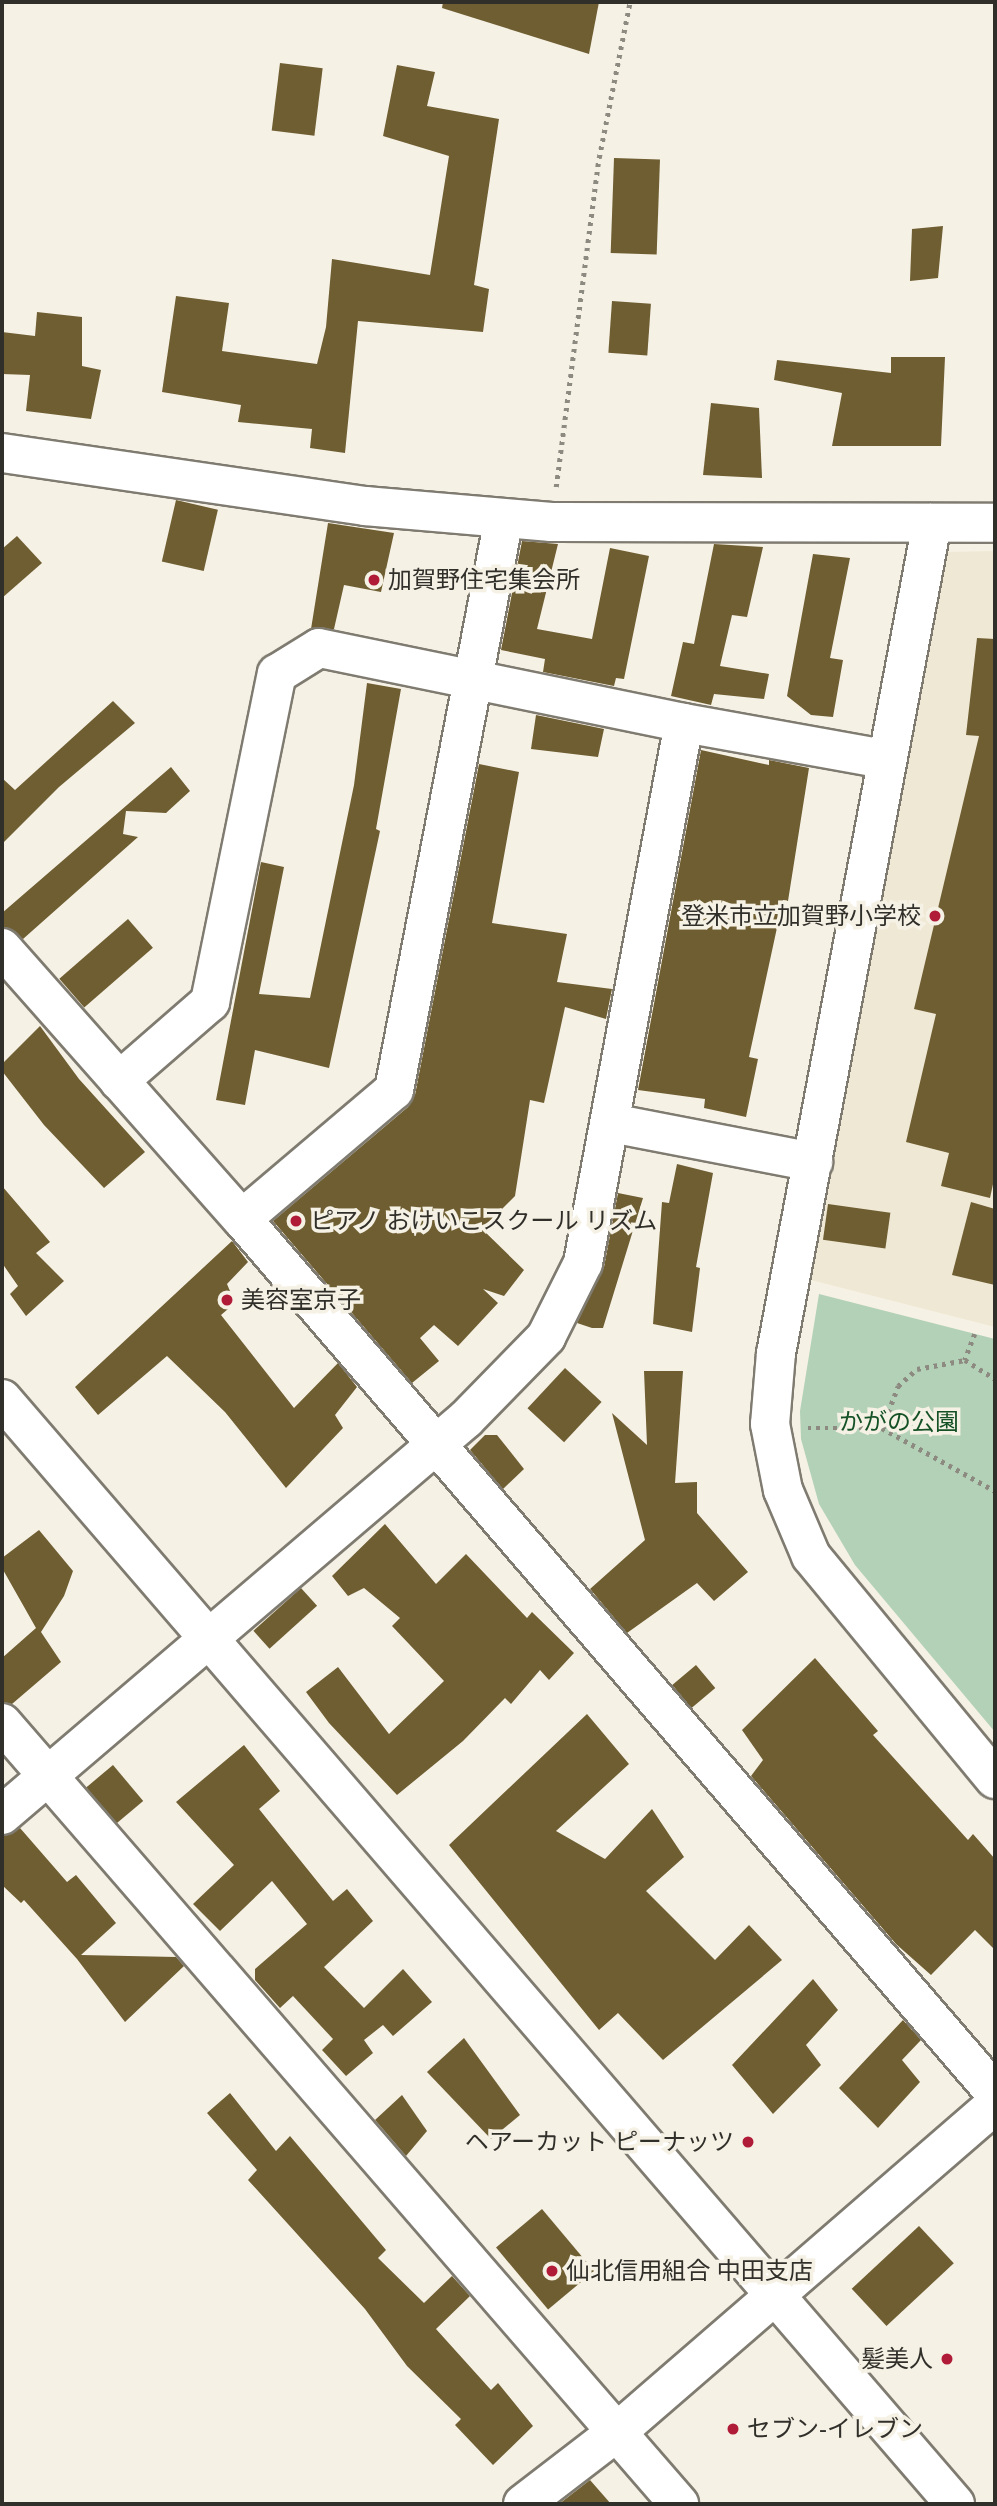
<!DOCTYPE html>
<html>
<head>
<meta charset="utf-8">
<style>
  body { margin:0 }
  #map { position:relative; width:997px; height:2506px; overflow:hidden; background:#f6f1e5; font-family:Arial,"Noto Sans JP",sans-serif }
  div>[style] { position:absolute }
  .built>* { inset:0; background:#efe8d4 }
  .green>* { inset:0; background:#b2d1b6 }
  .building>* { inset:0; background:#6f5e32; transform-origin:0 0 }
  .path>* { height:4.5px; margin-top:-2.25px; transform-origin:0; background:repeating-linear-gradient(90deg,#8d8a81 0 3.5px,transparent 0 8.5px) }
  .roads { filter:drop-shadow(2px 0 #7f7b70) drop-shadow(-2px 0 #7f7b70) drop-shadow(0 2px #7f7b70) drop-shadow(0 -2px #7f7b70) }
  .minor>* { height:38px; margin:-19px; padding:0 19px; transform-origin:19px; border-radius:19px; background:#fff }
  .tertiary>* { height:38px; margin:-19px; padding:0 19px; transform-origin:19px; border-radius:19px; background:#fff }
  .dots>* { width:19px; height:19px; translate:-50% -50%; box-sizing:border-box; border:4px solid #f6f1e5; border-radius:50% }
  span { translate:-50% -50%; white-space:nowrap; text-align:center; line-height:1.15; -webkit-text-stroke:7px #f6f1e5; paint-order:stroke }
  .poi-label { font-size:24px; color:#302f2a }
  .left { translate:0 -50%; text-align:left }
  .right { translate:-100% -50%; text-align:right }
  .park-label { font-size:24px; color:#145125 }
  .frame { position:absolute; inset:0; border:4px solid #302f2a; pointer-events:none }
</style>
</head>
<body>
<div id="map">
  <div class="built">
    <div style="clip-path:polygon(995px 551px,995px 1327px,807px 1279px,943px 552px)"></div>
  </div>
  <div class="green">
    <div style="clip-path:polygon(819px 1294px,995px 1339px,995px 1732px,855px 1565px,819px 1504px,801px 1439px,800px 1411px)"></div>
  </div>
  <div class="building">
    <div style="clip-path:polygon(443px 2px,599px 2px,589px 54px,442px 8px)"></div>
    <div style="left:280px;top:63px;width:43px;height:68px;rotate:7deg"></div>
    <div style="clip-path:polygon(397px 65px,435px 72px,427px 106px,499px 119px,474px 285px,489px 289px,483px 332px,358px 321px,345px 453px,310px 448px,312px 429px,238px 422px,241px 405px,162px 392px,176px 296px,229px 303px,222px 351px,317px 364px,326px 327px,332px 259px,430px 275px,449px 156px,383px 136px)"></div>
    <div style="left:614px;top:158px;width:46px;height:95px;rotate:2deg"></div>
    <div style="clip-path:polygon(943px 226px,938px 278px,910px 281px,912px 229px)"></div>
    <div style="left:612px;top:301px;width:39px;height:52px;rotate:4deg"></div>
    <div style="clip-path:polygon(37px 312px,82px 317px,82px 366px,101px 370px,91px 419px,26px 411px,30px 375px,2px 374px,2px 332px,35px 336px)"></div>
    <div style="clip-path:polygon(891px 357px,945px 357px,941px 446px,832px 446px,842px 393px,774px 380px,777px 360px,891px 373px)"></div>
    <div style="clip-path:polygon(711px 403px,759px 408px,762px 478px,703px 475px)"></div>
    <div style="left:176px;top:500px;width:43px;height:63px;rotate:13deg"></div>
    <div style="clip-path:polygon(328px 523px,394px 533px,381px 592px,344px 585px,334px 629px,311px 629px)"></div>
    <div style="clip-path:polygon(17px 536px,42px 563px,2px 598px,2px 549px)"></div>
    <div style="clip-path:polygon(522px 541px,558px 544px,537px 629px,592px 639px,610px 548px,649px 556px,624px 679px,616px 678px,614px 686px,543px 672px,545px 659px,501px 650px)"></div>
    <div style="clip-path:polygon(714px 544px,763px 547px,747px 617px,732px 615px,720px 666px,769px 674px,764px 699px,714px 694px,711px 705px,671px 696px,683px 642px,694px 644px)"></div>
    <div style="clip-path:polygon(813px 554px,850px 558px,830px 658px,843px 660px,833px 717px,811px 715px,787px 696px)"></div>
    <div style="clip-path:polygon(977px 638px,995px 639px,995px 1175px,990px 1198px,941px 1186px,949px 1153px,906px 1142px,936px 1014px,914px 1009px,979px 736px,966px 735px)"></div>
    <div style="clip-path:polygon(367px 683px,401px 689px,376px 829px,380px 831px,329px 1068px,255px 1050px,245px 1105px,216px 1100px,261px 862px,284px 867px,259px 994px,310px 998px,354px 785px)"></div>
    <div style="clip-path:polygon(113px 701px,135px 723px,59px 787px,2px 844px,2px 778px,15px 790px)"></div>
    <div style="clip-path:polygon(536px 715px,604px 729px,598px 757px,531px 749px)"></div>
    <div style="clip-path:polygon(701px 750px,769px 765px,769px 760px,809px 768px,788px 901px,783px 900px,749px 1057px,758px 1059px,746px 1117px,704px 1108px,705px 1099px,638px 1090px)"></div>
    <div style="clip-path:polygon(479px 764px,519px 772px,492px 923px,567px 934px,557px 982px,612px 989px,606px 1019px,565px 1007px,544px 1103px,530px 1100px,515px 1196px,482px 1229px,524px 1270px,504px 1296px,483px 1289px,498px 1303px,458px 1346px,434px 1325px,420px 1338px,439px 1361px,412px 1383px,273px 1221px,408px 1107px,415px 1095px)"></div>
    <div style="clip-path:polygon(171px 767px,190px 791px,166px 813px,126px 811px,123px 834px,138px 837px,23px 939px,2px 927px,2px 913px)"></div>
    <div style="left:128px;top:919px;width:38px;height:91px;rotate:49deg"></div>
    <div style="clip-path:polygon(40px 1026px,79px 1079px,145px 1152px,104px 1188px,44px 1125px,2px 1071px,2px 1064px)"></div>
    <div style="clip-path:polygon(677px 1164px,713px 1173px,696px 1267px,700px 1268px,692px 1332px,653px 1324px,662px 1202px,669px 1203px)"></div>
    <div style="clip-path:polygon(2px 1186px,50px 1242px,36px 1253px,64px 1281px,26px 1316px,10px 1294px,18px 1286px,2px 1263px)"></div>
    <div style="clip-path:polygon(618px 1193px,643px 1198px,603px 1328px,592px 1328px,577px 1323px,604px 1267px)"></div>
    <div style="clip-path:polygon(971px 1202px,995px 1209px,995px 1285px,952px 1275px)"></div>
    <div style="left:828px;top:1204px;width:63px;height:36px;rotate:8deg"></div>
    <div style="clip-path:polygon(232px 1241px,248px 1262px,227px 1284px,235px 1303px,221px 1315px,294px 1408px,338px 1363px,357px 1387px,335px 1415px,343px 1428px,286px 1488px,225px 1412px,167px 1356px,98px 1415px,75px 1387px)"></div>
    <div style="left:565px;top:1368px;width:50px;height:55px;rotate:43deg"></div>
    <div style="clip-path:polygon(644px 1371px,683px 1371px,675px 1483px,697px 1482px,697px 1513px,748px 1572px,714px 1601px,697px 1583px,627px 1633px,590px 1589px,645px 1540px,612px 1413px,647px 1445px)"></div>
    <div style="clip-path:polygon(485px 1435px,497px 1435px,524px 1469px,503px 1489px,470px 1450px)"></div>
    <div style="clip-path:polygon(385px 1524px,436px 1584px,466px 1554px,527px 1618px,532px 1612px,574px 1653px,549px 1680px,540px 1670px,511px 1704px,505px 1698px,463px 1741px,397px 1795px,329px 1723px,306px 1692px,338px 1667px,389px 1734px,444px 1681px,392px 1626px,400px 1618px,364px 1588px,348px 1596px,332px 1576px)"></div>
    <div style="clip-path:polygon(39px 1530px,73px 1571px,64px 1596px,41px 1632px,61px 1662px,12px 1704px,2px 1702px,2px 1658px,36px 1628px,2px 1568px,2px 1558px)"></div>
    <div style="left:301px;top:1588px;width:24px;height:64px;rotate:48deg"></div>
    <div style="clip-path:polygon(815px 1658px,878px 1731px,873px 1735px,968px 1840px,973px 1834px,995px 1859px,995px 1950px,975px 1930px,931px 1975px,896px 1944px,751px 1776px,763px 1760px,742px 1730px)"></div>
    <div style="left:696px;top:1665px;width:30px;height:31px;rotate:50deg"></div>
    <div style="clip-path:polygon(587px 1714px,629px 1764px,556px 1831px,605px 1859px,652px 1809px,684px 1857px,646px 1891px,715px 1960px,749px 1925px,782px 1960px,663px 2060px,618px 2013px,599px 2030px,449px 1845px)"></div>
    <div style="clip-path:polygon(244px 1745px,280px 1791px,259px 1809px,333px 1901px,347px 1889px,373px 1921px,324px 1967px,364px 2008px,403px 1969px,432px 2002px,393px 2036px,383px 2025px,364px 2040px,373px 2053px,346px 2076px,322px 2050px,333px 2039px,293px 1996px,280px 2008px,255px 1980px,255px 1969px,307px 1924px,272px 1881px,220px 1931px,193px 1904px,234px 1865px,176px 1802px)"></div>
    <div style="left:113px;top:1765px;width:47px;height:35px;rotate:50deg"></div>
    <div style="clip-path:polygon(20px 1828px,67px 1882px,76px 1875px,116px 1923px,81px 1955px,176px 1957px,184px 1966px,125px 2022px,77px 1959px,24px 1900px,21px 1903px,2px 1885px,2px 1836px)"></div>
    <div style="clip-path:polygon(813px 1979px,838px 2010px,806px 2045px,821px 2065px,773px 2114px,732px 2065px)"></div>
    <div style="clip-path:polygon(903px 2020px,921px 2040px,902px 2060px,920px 2082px,878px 2128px,839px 2088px)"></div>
    <div style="clip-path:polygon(464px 2038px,520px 2115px,491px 2139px,427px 2072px)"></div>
    <div style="clip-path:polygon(230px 2093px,276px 2151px,290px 2136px,386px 2250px,378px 2258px,424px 2303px,452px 2276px,470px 2296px,436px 2329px,491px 2390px,498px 2383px,533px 2426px,493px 2465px,455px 2425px,461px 2419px,407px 2366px,365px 2309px,248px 2180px,257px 2170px,207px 2113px)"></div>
    <div style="clip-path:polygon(402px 2095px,427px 2131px,406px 2156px,375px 2120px)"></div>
    <div style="left:542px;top:2209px;width:81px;height:60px;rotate:50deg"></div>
    <div style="left:919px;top:2226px;width:51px;height:92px;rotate:47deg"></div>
    <div style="clip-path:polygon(590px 2480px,611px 2504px,559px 2504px)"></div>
  </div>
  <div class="path">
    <div style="left:556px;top:487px;width:332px;rotate:-82.6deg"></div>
    <div style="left:599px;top:158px;width:159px;rotate:-78.8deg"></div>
    <div style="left:975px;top:1334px;width:28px;rotate:111deg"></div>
    <div style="left:965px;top:1360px;width:36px;rotate:32deg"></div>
    <div style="left:808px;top:1428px;width:74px"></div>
    <div style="left:882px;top:1428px;width:129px;rotate:29.1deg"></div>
    <div style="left:882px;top:1428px;width:45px;rotate:-69.1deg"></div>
    <div style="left:898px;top:1386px;width:25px;rotate:-42deg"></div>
    <div style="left:917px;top:1369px;width:49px;rotate:-10.6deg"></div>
  </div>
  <div class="roads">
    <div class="minor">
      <div style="left:932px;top:523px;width:845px;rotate:100.64deg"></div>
      <div style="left:776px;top:1353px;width:71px;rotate:94.8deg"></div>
      <div style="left:770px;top:1424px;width:67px;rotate:78.9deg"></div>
      <div style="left:783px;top:1490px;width:72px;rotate:67deg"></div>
      <div style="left:811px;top:1556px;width:289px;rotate:50.5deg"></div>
      <div style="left:2px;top:948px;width:362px;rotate:48.5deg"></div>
      <div style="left:242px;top:1219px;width:1154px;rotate:49.25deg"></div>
      <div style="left:119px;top:1081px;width:121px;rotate:-41deg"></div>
      <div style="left:210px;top:1002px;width:335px;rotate:-78.5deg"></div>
      <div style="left:277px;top:674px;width:49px;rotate:-31.8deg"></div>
      <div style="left:319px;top:648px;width:373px;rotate:11.6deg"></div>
      <div style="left:611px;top:1123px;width:206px;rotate:10.9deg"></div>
      <div style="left:242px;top:1219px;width:199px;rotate:-40.3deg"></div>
      <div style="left:394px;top:1090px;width:582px;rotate:-79.11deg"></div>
      <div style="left:2px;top:1723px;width:1034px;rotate:49.08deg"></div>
      <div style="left:2px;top:1815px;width:610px;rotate:-40.48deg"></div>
      <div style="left:466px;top:1419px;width:115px;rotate:-45.7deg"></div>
      <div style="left:546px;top:1337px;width:83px;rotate:-63.4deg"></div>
      <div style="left:583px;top:1263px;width:549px;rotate:-79.41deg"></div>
      <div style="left:684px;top:723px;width:204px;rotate:10.2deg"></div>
      <div style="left:523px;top:2504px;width:118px;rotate:-37.5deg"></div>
    </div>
    <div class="tertiary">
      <div style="left:2px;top:453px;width:367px;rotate:8.3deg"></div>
      <div style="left:365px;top:506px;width:187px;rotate:4.9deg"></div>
      <div style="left:551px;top:522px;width:444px;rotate:0.1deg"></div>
      <div style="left:2px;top:1399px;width:1459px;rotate:49.22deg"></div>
      <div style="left:617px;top:2432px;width:500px;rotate:-40.9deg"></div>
    </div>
  </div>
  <div class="dots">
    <div style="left:374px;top:580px;background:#b01c37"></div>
    <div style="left:935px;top:916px;background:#b01c37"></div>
    <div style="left:296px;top:1221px;background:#b01c37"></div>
    <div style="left:227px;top:1300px;background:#b01c37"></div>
    <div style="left:748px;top:2142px;background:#b01c37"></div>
    <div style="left:552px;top:2271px;background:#b01c37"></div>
    <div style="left:947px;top:2359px;background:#b01c37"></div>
    <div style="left:733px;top:2429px;background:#b01c37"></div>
  </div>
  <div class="poi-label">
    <span class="left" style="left:388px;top:580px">加賀野住宅集会所</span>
    <span class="right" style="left:921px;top:916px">登米市立加賀野小学校</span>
    <span class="left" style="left:310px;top:1221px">ピアノ おけいこスクール リズム</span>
    <span class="left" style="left:241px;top:1300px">美容室京子</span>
    <span class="right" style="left:734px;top:2142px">ヘアーカット ピーナッツ</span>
    <span class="left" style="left:566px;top:2271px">仙北信用組合 中田支店</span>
    <span class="right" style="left:933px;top:2359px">髪美人</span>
    <span class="left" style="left:747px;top:2429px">セブン-イレブン</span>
  </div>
  <div class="park-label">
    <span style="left:899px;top:1422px">かがの公園</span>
  </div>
  <div class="frame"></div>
</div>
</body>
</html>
